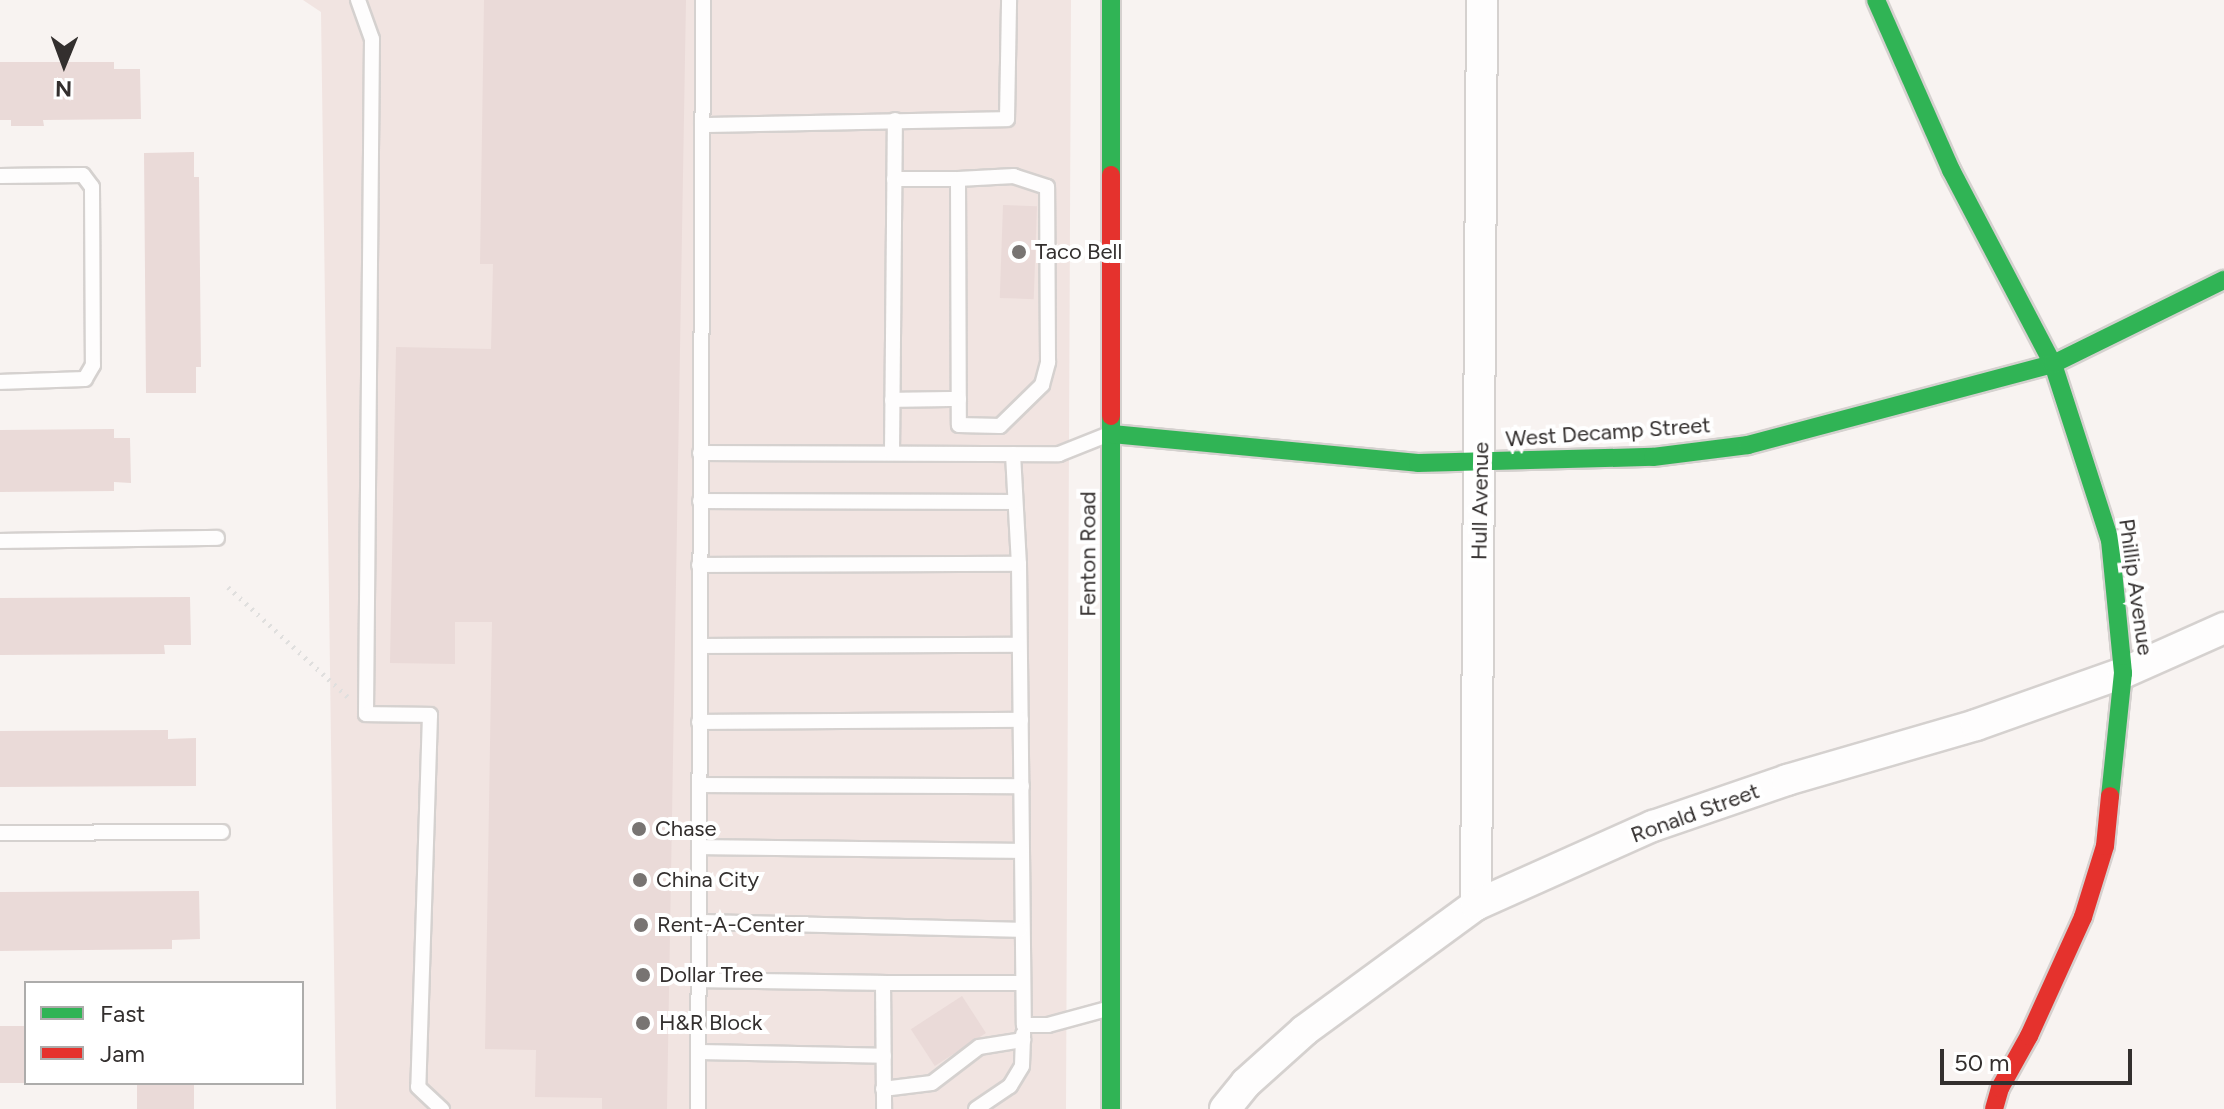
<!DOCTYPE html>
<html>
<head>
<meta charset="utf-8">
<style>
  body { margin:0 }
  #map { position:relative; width:2224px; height:1109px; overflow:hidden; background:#f8f3f1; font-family:Figtree,sans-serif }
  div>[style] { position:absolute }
  .built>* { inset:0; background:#f1e4e1 }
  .building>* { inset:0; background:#eadad8; transform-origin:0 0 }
  .path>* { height:5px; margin-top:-2.5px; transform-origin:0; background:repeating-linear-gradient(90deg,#e0dfde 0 2px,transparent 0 8px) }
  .roads { filter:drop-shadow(2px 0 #d5d1cf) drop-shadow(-2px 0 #d5d1cf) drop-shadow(0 2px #d5d1cf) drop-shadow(0 -2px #d5d1cf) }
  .lane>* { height:14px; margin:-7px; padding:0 7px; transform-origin:7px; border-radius:7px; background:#fefdfd }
  .street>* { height:30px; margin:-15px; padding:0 15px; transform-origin:15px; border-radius:15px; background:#fefdfd }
  .fast>* { height:18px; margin:-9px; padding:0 9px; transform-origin:9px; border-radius:9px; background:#30b455 }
  .jam>* { height:18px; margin:-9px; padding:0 9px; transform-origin:9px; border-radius:9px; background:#e5322d }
  .dots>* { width:22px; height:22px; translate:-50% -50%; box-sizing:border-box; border:4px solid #fff; border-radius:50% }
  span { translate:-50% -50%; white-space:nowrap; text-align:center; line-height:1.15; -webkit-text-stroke:8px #fff; paint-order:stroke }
  .poi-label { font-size:22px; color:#332f2e }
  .left { translate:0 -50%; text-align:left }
  .street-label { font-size:22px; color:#332f2e }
  .legend { position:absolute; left:24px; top:981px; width:280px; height:104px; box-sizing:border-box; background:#fff; border:2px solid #adacab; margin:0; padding:10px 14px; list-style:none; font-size:24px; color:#332f2e }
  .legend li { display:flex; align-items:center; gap:16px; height:40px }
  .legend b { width:40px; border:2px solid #adacab }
  .north { position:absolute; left:24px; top:24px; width:80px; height:80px; -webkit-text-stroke:6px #fff; paint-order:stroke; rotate:181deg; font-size:22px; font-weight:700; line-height:32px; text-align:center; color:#332f2e }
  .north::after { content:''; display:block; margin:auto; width:28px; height:36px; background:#332f2e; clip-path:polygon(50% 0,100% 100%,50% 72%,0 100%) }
  .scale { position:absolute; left:1940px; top:1049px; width:192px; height:36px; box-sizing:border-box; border:4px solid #332f2e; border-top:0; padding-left:10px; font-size:24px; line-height:28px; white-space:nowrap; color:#332f2e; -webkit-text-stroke:6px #fff; paint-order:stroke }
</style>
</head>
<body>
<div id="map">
  <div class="built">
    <div style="clip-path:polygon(303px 0,1071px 0,1066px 1109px,336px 1109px,321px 12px)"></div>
  </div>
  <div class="building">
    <div style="clip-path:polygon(484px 0,686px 0,667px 1109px,602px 1109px,602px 1098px,535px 1097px,536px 1050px,485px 1049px,492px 622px,455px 622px,455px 664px,390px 663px,396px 347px,491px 349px,493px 264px,480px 264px)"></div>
    <div style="clip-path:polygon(0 62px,114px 62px,114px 69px,140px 69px,141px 119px,43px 120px,44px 126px,11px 126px,11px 120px,0 120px)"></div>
    <div style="clip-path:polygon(194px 152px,194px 177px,199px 177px,201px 367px,196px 367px,196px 393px,146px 393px,144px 153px)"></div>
    <div style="left:1003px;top:205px;width:34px;height:93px;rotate:2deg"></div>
    <div style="clip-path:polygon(114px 429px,114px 438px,130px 438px,131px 483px,114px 482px,114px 491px,0 492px,0 430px)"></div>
    <div style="clip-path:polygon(190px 597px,191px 645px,164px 645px,165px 654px,0 655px,0 598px)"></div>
    <div style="clip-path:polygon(168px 730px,168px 739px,196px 738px,196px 786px,0 787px,0 731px)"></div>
    <div style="clip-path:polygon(199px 891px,200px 939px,172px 940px,172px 949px,0 951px,0 892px)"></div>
    <div style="left:962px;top:996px;width:44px;height:61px;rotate:57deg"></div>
    <div style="left:0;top:1026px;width:26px;height:57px"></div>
    <div style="left:137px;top:1083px;width:57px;height:26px"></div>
  </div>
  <div class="path">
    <div style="left:228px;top:587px;width:163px;rotate:42.5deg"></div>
  </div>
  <div class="roads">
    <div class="lane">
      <div style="left:358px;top:0;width:41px;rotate:70.3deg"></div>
      <div style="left:372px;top:39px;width:675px;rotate:90.51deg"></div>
      <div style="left:366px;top:714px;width:64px;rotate:0.9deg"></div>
      <div style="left:430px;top:715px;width:372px;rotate:91.8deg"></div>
      <div style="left:418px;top:1087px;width:33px;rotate:43deg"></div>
      <div style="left:702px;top:125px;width:305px;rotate:-1.1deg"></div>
      <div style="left:1007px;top:119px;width:119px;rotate:-89deg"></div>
      <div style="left:0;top:176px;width:83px;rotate:-0.7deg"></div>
      <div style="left:83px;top:175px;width:15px;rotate:53deg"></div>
      <div style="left:92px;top:187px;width:178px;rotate:89.7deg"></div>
      <div style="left:93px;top:365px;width:16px;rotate:120deg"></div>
      <div style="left:85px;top:379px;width:85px;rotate:178deg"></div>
      <div style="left:894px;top:179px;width:64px"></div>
      <div style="left:958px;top:179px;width:246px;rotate:89.8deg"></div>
      <div style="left:959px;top:425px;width:41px;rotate:1.4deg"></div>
      <div style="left:1000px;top:426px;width:59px;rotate:-44.3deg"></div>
      <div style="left:1042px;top:385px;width:24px;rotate:-75deg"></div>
      <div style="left:1048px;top:362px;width:175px;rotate:-90.3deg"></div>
      <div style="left:1047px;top:187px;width:35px;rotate:-162deg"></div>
      <div style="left:1014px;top:176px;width:56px;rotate:176.9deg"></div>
      <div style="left:892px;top:400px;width:67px;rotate:-0.9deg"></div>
      <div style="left:700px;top:453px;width:359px;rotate:0.2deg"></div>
      <div style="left:1059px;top:454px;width:52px;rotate:-21.6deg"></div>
      <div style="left:892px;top:453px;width:333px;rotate:-89.5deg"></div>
      <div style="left:1013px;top:454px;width:110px;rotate:86.9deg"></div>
      <div style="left:1019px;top:564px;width:461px;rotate:89.4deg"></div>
      <div style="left:1024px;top:1025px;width:24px"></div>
      <div style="left:1048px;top:1025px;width:61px;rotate:-15.2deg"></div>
      <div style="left:700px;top:501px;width:315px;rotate:0.2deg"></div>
      <div style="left:0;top:541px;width:217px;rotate:-0.8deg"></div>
      <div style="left:699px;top:565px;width:320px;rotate:-0.2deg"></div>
      <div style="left:700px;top:646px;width:319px;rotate:-0.2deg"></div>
      <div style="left:699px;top:722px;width:322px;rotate:-0.4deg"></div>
      <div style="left:699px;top:785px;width:323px;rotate:0.2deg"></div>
      <div style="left:0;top:833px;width:222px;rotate:-0.3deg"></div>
      <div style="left:699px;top:847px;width:322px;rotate:0.7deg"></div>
      <div style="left:699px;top:922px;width:321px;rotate:1.4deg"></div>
      <div style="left:698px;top:980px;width:185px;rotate:0.9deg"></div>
      <div style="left:883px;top:983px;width:126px;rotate:89.5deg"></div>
      <div style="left:883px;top:983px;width:140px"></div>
      <div style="left:700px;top:1052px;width:184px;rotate:1.2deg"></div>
      <div style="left:883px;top:1089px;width:49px;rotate:-7deg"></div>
      <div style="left:932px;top:1083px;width:59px;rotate:-37.5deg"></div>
      <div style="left:979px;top:1047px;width:45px;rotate:-9deg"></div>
      <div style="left:698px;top:1109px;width:1109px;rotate:-89.74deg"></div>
      <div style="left:976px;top:1109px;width:41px;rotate:-34.1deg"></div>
      <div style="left:1010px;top:1086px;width:23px;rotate:-59deg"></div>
      <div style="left:1022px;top:1066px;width:32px;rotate:-88deg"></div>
    </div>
    <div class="street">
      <div style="left:1476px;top:905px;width:905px;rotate:-89.62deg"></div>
      <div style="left:1225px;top:1109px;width:33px;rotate:-51deg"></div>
      <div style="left:1246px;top:1083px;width:79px;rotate:-41.9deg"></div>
      <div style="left:1305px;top:1030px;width:212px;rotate:-36.2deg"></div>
      <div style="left:1476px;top:905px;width:194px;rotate:-24.1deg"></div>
      <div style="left:1653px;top:826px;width:142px;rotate:-18.9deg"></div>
      <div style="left:1787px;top:780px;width:197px;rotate:-16.2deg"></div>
      <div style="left:1976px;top:725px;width:156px;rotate:-19.5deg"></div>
      <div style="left:2123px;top:673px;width:111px;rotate:-24deg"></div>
    </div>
    <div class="fast">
      <div style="left:1111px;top:0;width:175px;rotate:90deg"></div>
      <div style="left:1876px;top:0;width:186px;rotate:66.2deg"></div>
      <div style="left:1951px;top:170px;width:219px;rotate:62.3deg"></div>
      <div style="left:2053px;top:364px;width:185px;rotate:72.1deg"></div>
      <div style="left:2110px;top:540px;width:134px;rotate:84.4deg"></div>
      <div style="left:2123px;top:673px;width:124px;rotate:96deg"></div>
      <div style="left:1111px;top:416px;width:693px;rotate:90deg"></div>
      <div style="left:1112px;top:434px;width:307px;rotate:5.4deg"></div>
      <div style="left:1418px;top:463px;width:235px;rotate:-1.5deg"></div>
      <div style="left:1653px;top:457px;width:96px;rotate:-7.2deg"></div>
      <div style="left:1748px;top:445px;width:316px;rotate:-14.9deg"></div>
      <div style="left:2053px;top:364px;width:191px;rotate:-26.2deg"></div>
    </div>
    <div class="jam">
      <div style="left:1111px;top:175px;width:241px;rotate:90deg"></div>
      <div style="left:1994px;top:1109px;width:22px;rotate:-74deg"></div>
      <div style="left:2000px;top:1088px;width:60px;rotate:-60.9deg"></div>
      <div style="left:2029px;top:1036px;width:131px;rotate:-65.6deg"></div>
      <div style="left:2083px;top:917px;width:74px;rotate:-72.8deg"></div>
      <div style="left:2105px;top:846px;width:50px;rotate:-84.3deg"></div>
    </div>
  </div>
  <div class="dots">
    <div style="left:1019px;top:252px;background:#787472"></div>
    <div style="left:639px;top:829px;background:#787472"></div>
    <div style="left:640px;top:880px;background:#787472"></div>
    <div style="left:641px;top:925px;background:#787472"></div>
    <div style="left:643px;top:975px;background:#787472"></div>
    <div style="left:643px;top:1023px;background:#787472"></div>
  </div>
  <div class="poi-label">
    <span class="left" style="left:1035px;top:252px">Taco Bell</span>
    <span class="left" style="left:655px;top:829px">Chase</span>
    <span class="left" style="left:656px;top:880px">China City</span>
    <span class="left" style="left:657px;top:925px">Rent-A-Center</span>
    <span class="left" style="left:659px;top:975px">Dollar Tree</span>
    <span class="left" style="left:659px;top:1023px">H&amp;R Block</span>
  </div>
  <div class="street-label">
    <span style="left:1608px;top:432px;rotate:-4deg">West Decamp Street</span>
    <span style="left:1480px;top:501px;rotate:-89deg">Hull Avenue</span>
    <span style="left:1088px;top:554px;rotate:-90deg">Fenton Road</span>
    <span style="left:2136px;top:587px;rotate:82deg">Phillip Avenue</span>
    <span style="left:1695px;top:813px;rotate:-20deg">Ronald Street</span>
  </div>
  <ul class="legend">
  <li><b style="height:10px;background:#30b455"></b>Fast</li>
  <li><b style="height:10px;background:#e5322d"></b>Jam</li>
  </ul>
  <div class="north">N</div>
  <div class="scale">50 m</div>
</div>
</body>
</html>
